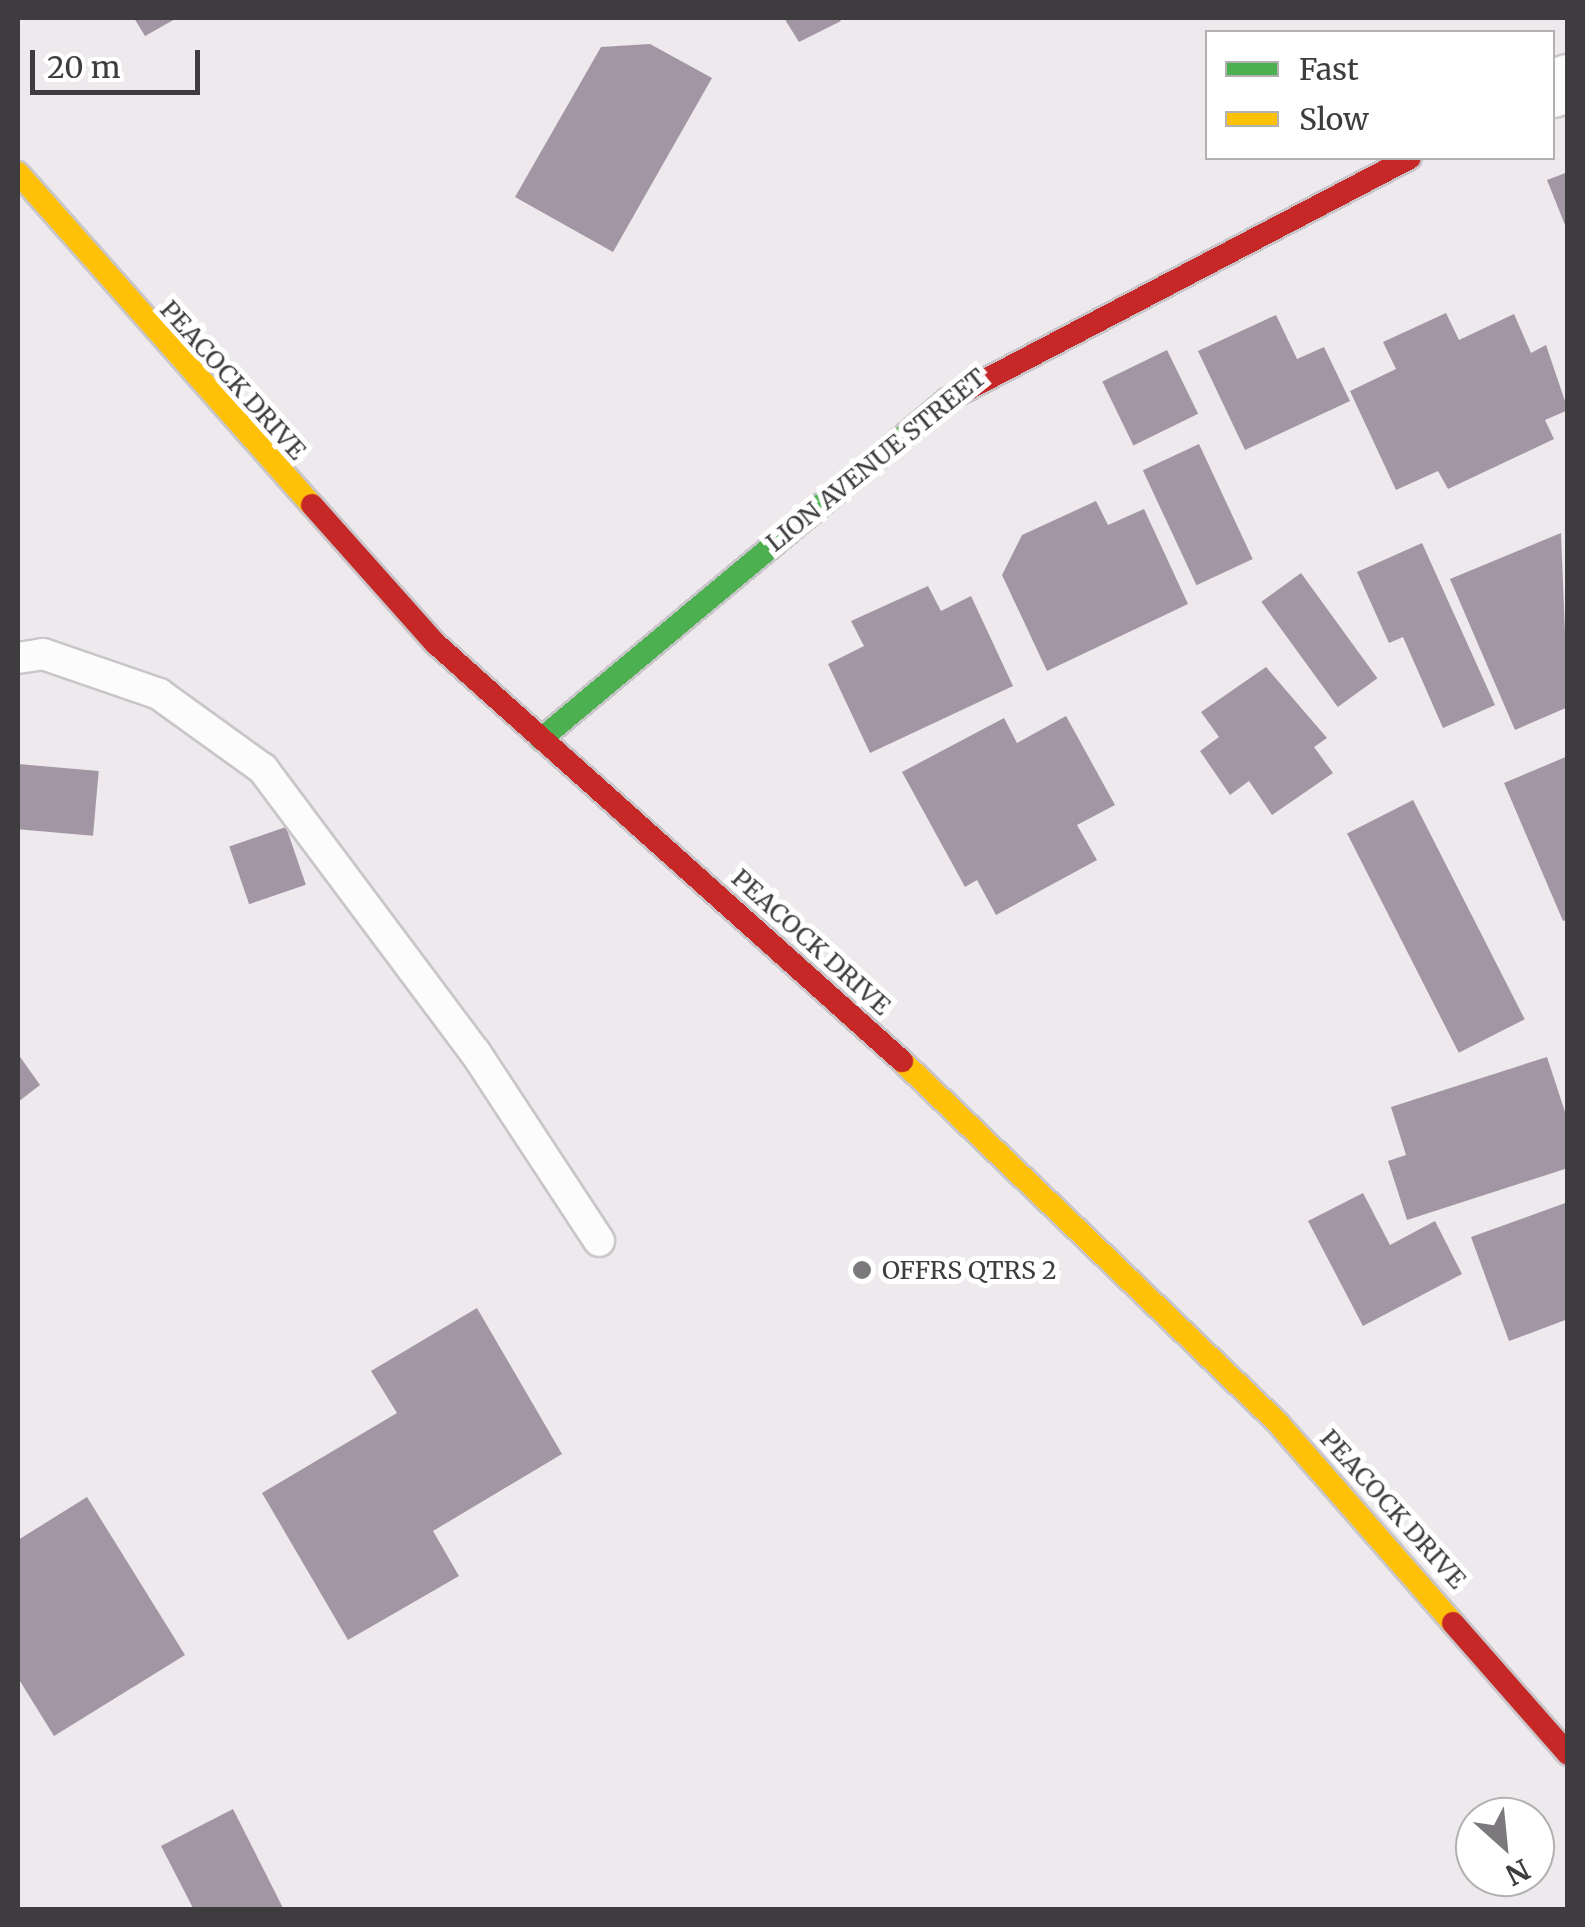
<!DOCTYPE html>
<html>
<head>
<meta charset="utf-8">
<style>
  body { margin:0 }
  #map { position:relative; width:1585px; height:1927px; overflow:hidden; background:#ede9ed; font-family:Merriweather,serif }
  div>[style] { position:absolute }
  .building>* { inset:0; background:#a296a4; transform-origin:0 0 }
  .roads { filter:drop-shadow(2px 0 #c9c6c9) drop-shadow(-2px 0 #c9c6c9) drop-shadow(0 2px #c9c6c9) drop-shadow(0 -2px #c9c6c9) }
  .lane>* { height:30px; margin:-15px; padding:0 15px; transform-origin:15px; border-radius:15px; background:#fcfcfc }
  .street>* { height:55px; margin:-27.5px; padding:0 27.5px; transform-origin:27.5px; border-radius:27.5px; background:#fcfcfc }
  .fast>* { height:22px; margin:-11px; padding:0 11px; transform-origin:11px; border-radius:11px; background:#4caf50 }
  .slow>* { height:22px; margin:-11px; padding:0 11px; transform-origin:11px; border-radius:11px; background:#ffc107 }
  .jam>* { height:22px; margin:-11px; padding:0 11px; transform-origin:11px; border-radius:11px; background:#c62828 }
  .dots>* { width:28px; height:28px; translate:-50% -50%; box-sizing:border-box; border:5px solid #fff; border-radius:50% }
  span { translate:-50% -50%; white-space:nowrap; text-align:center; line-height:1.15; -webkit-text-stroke:10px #fff; paint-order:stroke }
  .street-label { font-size:25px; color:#3e3c3f }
  .poi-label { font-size:25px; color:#3e3c3f }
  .left { translate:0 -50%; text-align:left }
  .frame { position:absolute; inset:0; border:20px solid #3e3c3f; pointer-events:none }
  .legend { position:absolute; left:1205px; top:30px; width:350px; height:130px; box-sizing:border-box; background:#fff; border:2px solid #b2b1b2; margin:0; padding:12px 18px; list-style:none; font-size:30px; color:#3e3c3f }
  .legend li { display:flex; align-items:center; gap:20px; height:50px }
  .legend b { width:50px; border:2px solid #b2b1b2 }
  .north { position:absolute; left:1455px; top:1797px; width:100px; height:100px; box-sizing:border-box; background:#fff; border:2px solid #b2b1b2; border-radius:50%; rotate:153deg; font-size:28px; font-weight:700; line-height:40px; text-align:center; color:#3e3c3f }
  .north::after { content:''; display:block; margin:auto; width:35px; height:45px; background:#7b797c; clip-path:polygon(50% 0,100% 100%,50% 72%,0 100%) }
  .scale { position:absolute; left:30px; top:50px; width:170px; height:45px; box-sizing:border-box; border:5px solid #3e3c3f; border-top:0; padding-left:12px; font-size:30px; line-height:35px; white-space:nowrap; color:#3e3c3f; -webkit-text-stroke:8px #fff; paint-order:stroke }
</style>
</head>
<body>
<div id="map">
  <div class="building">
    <div style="clip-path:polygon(134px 18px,177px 18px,145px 36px)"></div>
    <div style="clip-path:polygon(784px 18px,839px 18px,841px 21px,799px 42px)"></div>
    <div style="clip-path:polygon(650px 44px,712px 78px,613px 252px,515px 197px,601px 47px)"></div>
    <div style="clip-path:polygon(1568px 172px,1568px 229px,1567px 230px,1547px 180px)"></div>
    <div style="clip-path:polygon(1446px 313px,1459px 340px,1514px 314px,1531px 353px,1546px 345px,1568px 410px,1545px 420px,1554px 439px,1448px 489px,1438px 471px,1396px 490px,1350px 391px,1396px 369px,1383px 342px)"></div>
    <div style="clip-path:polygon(1276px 315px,1297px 359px,1324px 347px,1350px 401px,1245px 450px,1198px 351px)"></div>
    <div style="left:1167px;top:350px;width:71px;height:72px;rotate:64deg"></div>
    <div style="left:1199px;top:444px;width:127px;height:62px;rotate:65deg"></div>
    <div style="clip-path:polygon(1096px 501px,1108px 525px,1144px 509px,1188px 604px,1047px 671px,1002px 575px,1022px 535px)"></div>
    <div style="clip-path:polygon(1561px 533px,1568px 707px,1515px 730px,1450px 579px)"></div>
    <div style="clip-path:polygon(1422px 543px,1495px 705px,1443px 728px,1403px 637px,1389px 643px,1357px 572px)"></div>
    <div style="left:1301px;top:573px;width:130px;height:49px;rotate:54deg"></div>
    <div style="clip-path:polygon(928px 586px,941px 611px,971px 596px,1013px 686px,870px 753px,828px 664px,864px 646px,851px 621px)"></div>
    <div style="clip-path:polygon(1266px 667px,1327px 738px,1314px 747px,1333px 773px,1272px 815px,1249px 781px,1230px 795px,1200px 751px,1219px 737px,1201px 712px)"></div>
    <div style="clip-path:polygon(1066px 716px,1115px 805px,1077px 825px,1097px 860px,996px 915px,977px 880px,965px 887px,902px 772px,1004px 718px,1017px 743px)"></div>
    <div style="clip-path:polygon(1568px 756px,1568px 919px,1563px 921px,1504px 783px)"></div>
    <div style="left:18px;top:764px;width:81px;height:65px;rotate:5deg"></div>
    <div style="left:1413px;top:800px;width:246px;height:74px;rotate:63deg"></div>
    <div style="left:286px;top:827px;width:61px;height:60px;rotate:71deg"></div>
    <div style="clip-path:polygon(18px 1054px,40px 1085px,18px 1102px)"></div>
    <div style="clip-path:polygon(1547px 1057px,1568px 1121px,1568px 1168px,1407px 1220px,1388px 1161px,1406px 1155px,1391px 1107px)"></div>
    <div style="clip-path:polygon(1363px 1193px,1390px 1245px,1435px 1221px,1462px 1274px,1363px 1326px,1308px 1221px)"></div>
    <div style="clip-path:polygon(1568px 1202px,1568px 1319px,1509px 1341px,1471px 1237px)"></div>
    <div style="clip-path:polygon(477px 1308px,562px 1454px,433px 1531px,459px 1576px,348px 1640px,262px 1493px,397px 1413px,371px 1371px)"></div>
    <div style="clip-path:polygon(87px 1497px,185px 1655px,54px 1736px,18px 1678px,18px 1540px)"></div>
    <div style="clip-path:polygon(233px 1809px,284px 1910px,194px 1910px,161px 1846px)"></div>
  </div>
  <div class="roads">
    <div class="lane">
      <div style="left:18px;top:658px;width:25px;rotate:-9deg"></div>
      <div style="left:43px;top:654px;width:123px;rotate:19deg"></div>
      <div style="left:159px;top:694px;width:128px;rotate:35.8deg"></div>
      <div style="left:263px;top:769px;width:354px;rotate:53.2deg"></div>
      <div style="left:475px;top:1052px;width:226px;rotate:56.7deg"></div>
    </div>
    <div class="street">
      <div style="left:1552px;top:89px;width:17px;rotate:-24deg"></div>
    </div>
    <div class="fast">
      <div style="left:541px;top:739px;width:529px;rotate:-39.86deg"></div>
    </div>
    <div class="slow">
      <div style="left:18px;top:173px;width:443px;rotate:48.5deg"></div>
      <div style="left:902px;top:1061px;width:522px;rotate:43.91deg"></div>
      <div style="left:1278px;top:1423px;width:266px;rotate:48.8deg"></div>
    </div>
    <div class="jam">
      <div style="left:947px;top:400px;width:522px;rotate:-27.6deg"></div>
      <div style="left:312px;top:505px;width:185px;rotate:48.3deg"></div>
      <div style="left:435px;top:643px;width:627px;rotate:41.83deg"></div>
      <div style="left:1453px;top:1623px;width:174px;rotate:48.7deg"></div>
    </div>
  </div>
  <div class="dots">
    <div style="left:862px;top:1270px;background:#7b797c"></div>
  </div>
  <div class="street-label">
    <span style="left:233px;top:380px;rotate:48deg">PEACOCK DRIVE</span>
    <span style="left:876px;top:460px;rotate:-39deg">LION AVENUE STREET</span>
    <span style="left:811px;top:942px;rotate:42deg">PEACOCK DRIVE</span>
    <span style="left:1393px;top:1509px;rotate:48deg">PEACOCK DRIVE</span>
  </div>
  <div class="poi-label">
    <span class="left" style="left:882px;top:1270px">OFFRS QTRS 2</span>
  </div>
  <div class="frame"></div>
  <ul class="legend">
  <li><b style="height:12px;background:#4caf50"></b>Fast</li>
  <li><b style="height:12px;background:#ffc107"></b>Slow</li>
  </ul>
  <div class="north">N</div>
  <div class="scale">20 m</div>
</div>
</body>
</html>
